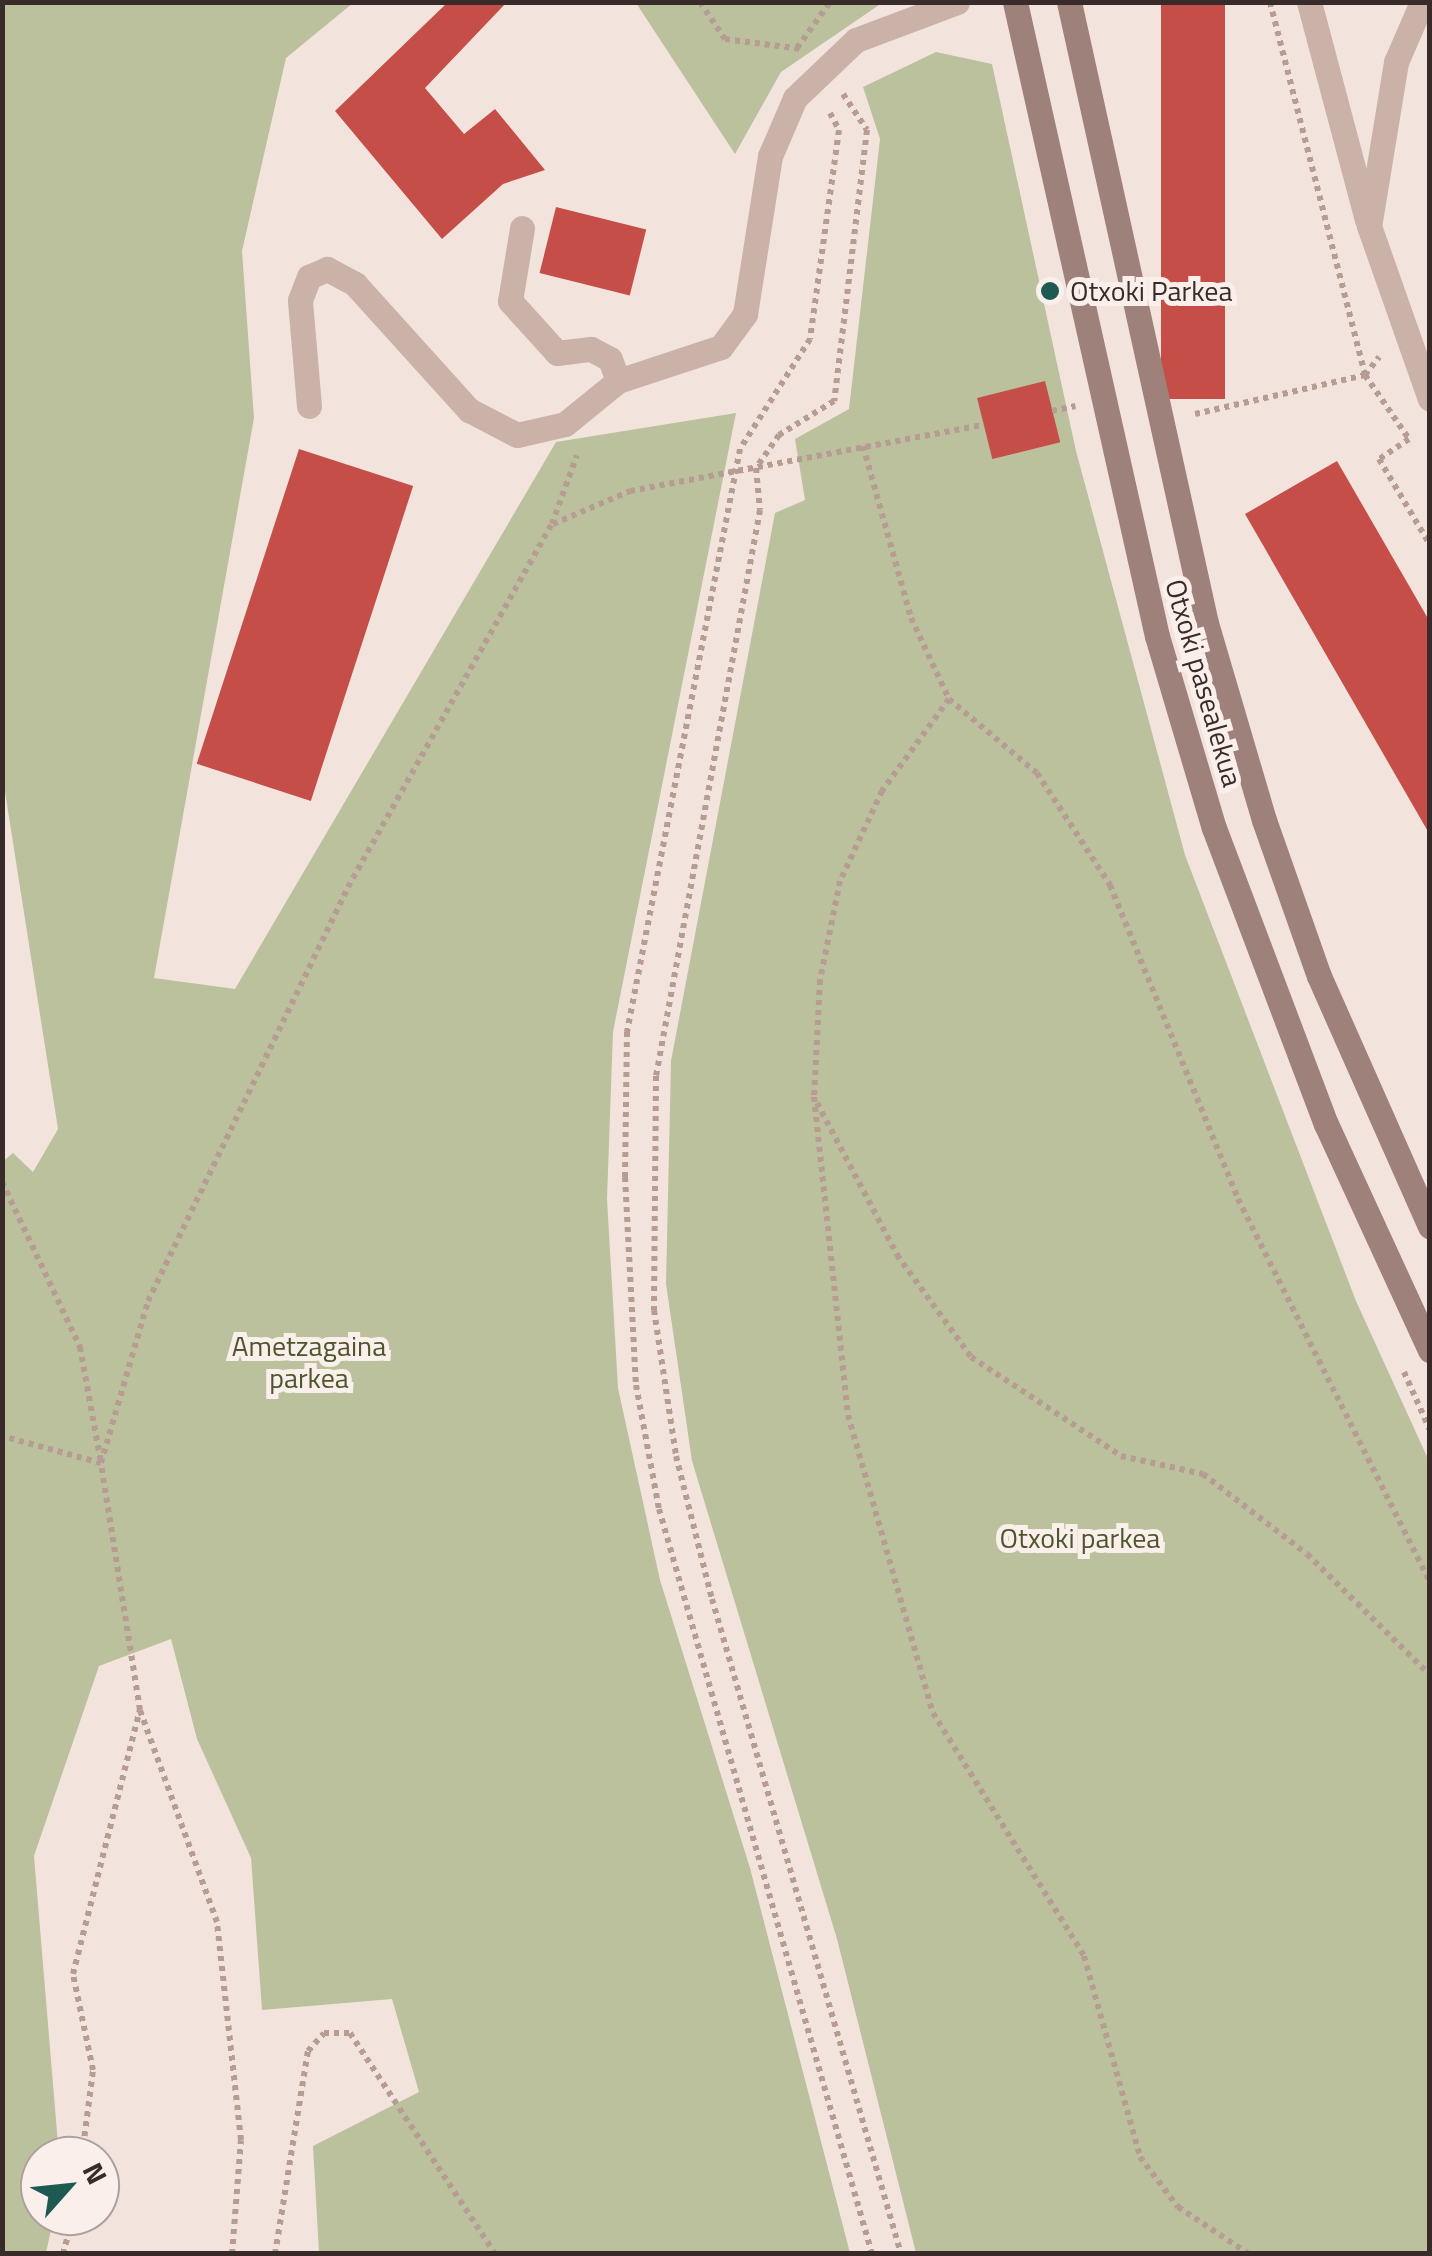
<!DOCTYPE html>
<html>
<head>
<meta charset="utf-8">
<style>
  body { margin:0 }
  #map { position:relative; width:1432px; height:2256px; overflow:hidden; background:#f2e4dd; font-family:"Titillium Web",sans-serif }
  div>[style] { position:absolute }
  .green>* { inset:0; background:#bcc19d }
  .building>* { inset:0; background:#c54f48; transform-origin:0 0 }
  .path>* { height:6px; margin-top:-3px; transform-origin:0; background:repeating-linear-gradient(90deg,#b69c93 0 5px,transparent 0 10px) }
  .service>* { height:25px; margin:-12.5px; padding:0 12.5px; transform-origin:12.5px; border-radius:12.5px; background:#cab2a9 }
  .minor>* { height:25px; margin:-12.5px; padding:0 12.5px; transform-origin:12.5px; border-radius:12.5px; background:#cab2a9 }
  .secondary>* { height:25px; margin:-12.5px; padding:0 12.5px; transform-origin:12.5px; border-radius:12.5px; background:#9e817a }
  .dots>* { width:28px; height:28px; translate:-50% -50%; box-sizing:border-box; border:5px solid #faefea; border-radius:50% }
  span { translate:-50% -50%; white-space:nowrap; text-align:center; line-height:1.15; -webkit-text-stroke:10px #faefea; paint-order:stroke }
  .poi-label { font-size:28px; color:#382b29 }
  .left { translate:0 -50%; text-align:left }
  .street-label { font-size:28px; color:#382b29 }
  .park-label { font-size:28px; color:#4e562d }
  .frame { position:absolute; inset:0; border:5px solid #382b29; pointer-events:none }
  .north { position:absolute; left:20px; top:2136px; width:100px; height:100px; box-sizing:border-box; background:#faefea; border:2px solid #aca19d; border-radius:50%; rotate:63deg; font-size:28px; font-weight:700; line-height:40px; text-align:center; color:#382b29 }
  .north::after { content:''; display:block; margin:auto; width:35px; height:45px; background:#1e5952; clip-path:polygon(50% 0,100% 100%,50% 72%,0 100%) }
</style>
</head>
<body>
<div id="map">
  <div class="green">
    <div style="clip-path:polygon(3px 2px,353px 3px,286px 58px,242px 251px,254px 418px,154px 978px,235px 989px,556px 442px,736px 413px,613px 1032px,607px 1199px,618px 1388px,660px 1580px,750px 1868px,850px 2253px,319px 2253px,313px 2146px,419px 2092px,392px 1999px,262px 2010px,251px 1858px,197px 1739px,171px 1639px,99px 1666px,34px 1856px,59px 2156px,40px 2156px,40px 2216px,54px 2216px,46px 2253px,3px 2253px,2px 1162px,13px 1153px,33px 1172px,58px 1129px,3px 779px)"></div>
    <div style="clip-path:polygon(636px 3px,882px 3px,781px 72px,735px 154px)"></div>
    <div style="clip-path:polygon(936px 52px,992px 64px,1076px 451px,1185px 855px,1356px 1301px,1429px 1461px,1429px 2253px,916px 2253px,837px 1939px,692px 1461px,666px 1284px,671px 1061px,775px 513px,805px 500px,795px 439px,849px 409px,880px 139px,863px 87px)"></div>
  </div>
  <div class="building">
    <div style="clip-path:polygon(448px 2px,507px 2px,425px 88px,464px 134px,495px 109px,545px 170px,503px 184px,442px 239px,335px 111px)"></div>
    <div style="left:1161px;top:2px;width:64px;height:397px"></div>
    <div style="left:556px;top:207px;width:93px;height:68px;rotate:14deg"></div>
    <div style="left:1045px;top:381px;width:63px;height:70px;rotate:76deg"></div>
    <div style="left:299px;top:449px;width:120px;height:331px;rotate:18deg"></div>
    <div style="clip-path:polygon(1337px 461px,1430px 622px,1430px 835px,1245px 514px)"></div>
  </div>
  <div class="path">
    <div style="left:700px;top:2px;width:45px;rotate:56deg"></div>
    <div style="left:725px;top:39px;width:77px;rotate:7.5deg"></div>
    <div style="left:1270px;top:2px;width:385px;rotate:75.7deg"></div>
    <div style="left:1365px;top:375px;width:78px;rotate:55.5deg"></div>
    <div style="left:1409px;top:439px;width:36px;rotate:146deg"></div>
    <div style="left:1379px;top:459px;width:100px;rotate:59.3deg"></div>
    <div style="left:797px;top:48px;width:57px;rotate:-54.3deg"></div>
    <div style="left:843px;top:94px;width:43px;rotate:56.3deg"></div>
    <div style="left:867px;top:130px;width:273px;rotate:96.9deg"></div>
    <div style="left:834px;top:401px;width:65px;rotate:148.3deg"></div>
    <div style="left:779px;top:435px;width:40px;rotate:124.9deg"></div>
    <div style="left:756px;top:468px;width:42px;rotate:84.6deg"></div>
    <div style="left:760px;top:510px;width:575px;rotate:100.41deg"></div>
    <div style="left:656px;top:1076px;width:234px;rotate:90.5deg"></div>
    <div style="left:654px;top:1310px;width:148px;rotate:81.4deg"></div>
    <div style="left:676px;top:1456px;width:147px;rotate:75.9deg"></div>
    <div style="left:712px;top:1599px;width:682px;rotate:73.9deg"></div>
    <div style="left:830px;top:113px;width:19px;rotate:62deg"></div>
    <div style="left:839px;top:130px;width:211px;rotate:97.9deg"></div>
    <div style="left:810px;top:339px;width:130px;rotate:122.5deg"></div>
    <div style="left:740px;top:449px;width:594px;rotate:100.97deg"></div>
    <div style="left:627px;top:1032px;width:145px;rotate:90.8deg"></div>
    <div style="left:625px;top:1177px;width:208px;rotate:87deg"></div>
    <div style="left:636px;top:1385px;width:126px;rotate:79.5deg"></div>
    <div style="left:659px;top:1509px;width:775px;rotate:74.04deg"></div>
    <div style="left:1052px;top:411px;width:24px;rotate:-12deg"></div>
    <div style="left:1195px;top:414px;width:174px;rotate:-12.9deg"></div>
    <div style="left:1365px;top:375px;width:23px;rotate:-52deg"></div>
    <div style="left:863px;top:446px;width:179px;rotate:74.4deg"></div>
    <div style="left:911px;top:618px;width:89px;rotate:64.9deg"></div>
    <div style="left:949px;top:699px;width:115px;rotate:40.1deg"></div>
    <div style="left:1037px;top:773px;width:134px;rotate:56.9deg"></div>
    <div style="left:1110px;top:885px;width:339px;rotate:67.8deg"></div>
    <div style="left:1238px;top:1199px;width:428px;rotate:63.4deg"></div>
    <div style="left:553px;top:524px;width:84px;rotate:-23.2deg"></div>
    <div style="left:630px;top:491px;width:360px;rotate:-10.6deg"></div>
    <div style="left:949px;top:699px;width:114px;rotate:126.1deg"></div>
    <div style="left:882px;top:791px;width:99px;rotate:115deg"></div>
    <div style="left:840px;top:881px;width:101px;rotate:101.4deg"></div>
    <div style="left:820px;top:980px;width:117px;rotate:92.9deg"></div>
    <div style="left:814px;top:1097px;width:320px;rotate:83.9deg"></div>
    <div style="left:848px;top:1415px;width:310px;rotate:74.1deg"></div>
    <div style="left:933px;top:1713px;width:286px;rotate:58.1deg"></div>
    <div style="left:1084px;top:1956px;width:209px;rotate:74.4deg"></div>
    <div style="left:1140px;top:2157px;width:63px;rotate:52.8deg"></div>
    <div style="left:1178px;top:2207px;width:85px;rotate:33.5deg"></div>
    <div style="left:2px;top:1024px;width:23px;rotate:90deg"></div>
    <div style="left:817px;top:1103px;width:172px;rotate:62.2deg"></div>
    <div style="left:897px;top:1255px;width:126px;rotate:54deg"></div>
    <div style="left:971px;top:1357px;width:180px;rotate:33.4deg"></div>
    <div style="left:1121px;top:1456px;width:84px;rotate:12.4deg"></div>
    <div style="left:1203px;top:1474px;width:131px;rotate:37.6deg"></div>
    <div style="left:1307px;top:1554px;width:173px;rotate:44.5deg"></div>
    <div style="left:2px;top:1182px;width:183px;rotate:64.7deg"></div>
    <div style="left:80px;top:1347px;width:118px;rotate:79.7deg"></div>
    <div style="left:101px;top:1463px;width:103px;rotate:-164.7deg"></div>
    <div style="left:1404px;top:1372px;width:64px;rotate:65.9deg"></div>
    <div style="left:82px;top:2156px;width:87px;rotate:-82.7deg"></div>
    <div style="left:93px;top:2070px;width:98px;rotate:-101.8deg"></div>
    <div style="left:73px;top:1974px;width:272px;rotate:-75.8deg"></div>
    <div style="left:63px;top:2254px;width:39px;rotate:-75deg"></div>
    <div style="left:232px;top:2254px;width:114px;rotate:-85.5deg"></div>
    <div style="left:241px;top:2140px;width:219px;rotate:-96.3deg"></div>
    <div style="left:217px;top:1922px;width:226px;rotate:-110deg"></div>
    <div style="left:140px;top:1710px;width:250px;rotate:-99deg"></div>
    <div style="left:101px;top:1463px;width:169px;rotate:-73.8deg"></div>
    <div style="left:148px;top:1301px;width:460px;rotate:-64.2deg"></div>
    <div style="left:348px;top:887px;width:416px;rotate:-60.7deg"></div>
    <div style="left:552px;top:524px;width:73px;rotate:-70.1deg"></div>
    <div style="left:275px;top:2254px;width:206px;rotate:-80.8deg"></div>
    <div style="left:308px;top:2051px;width:24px;rotate:-48deg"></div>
    <div style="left:324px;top:2033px;width:26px"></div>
    <div style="left:350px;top:2033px;width:264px;rotate:56.7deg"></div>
  </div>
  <div class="service">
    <div style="left:522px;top:228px;width:74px;rotate:99.3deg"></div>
    <div style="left:510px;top:301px;width:70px;rotate:47.9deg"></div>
    <div style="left:557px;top:353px;width:34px;rotate:-7deg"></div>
    <div style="left:591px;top:349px;width:21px;rotate:28deg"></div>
    <div style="left:610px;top:359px;width:23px;rotate:70deg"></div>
  </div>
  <div class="minor">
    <div style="left:1309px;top:2px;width:226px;rotate:75.1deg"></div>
    <div style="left:1422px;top:2px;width:65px;rotate:113.4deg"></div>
    <div style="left:1396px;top:62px;width:166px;rotate:99.3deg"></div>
    <div style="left:1369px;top:226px;width:183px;rotate:70.6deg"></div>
    <div style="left:309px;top:406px;width:106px;rotate:-94.9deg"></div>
    <div style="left:300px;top:300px;width:25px;rotate:-69deg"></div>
    <div style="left:309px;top:277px;width:20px;rotate:-24deg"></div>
    <div style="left:327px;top:269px;width:32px;rotate:28deg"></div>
    <div style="left:355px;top:284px;width:170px;rotate:47.9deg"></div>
    <div style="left:469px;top:410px;width:54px;rotate:27.5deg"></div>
    <div style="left:517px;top:435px;width:49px;rotate:-12.9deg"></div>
    <div style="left:565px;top:424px;width:68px;rotate:-39.1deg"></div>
    <div style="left:618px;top:381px;width:108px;rotate:-18.3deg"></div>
    <div style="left:721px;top:347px;width:41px;rotate:-54deg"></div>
    <div style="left:745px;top:314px;width:160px;rotate:-81deg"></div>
    <div style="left:770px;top:156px;width:63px;rotate:-66.7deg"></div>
    <div style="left:795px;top:98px;width:84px;rotate:-43.6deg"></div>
    <div style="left:856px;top:40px;width:108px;rotate:-20.6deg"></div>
  </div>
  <div class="secondary">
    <div style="left:1015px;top:2px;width:650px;rotate:77.38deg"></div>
    <div style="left:1157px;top:636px;width:200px;rotate:73.5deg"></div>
    <div style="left:1214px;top:828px;width:316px;rotate:69.3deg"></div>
    <div style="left:1326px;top:1124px;width:249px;rotate:65.3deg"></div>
    <div style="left:1069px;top:2px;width:636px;rotate:77.56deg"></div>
    <div style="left:1206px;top:623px;width:205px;rotate:73.6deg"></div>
    <div style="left:1264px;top:820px;width:165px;rotate:70.6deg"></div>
    <div style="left:1319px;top:976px;width:274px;rotate:66.1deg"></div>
  </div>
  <div class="dots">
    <div style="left:1050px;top:291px;background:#1e5952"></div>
  </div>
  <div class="poi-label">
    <span class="left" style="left:1070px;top:291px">Otxoki Parkea</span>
  </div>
  <div class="street-label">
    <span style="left:1204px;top:683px;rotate:74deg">Otxoki pasealekua</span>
  </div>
  <div class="park-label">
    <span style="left:309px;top:1362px">Ametzagaina<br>parkea</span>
    <span style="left:1080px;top:1538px">Otxoki parkea</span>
  </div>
  <div class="frame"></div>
  <div class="north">N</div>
</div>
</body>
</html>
